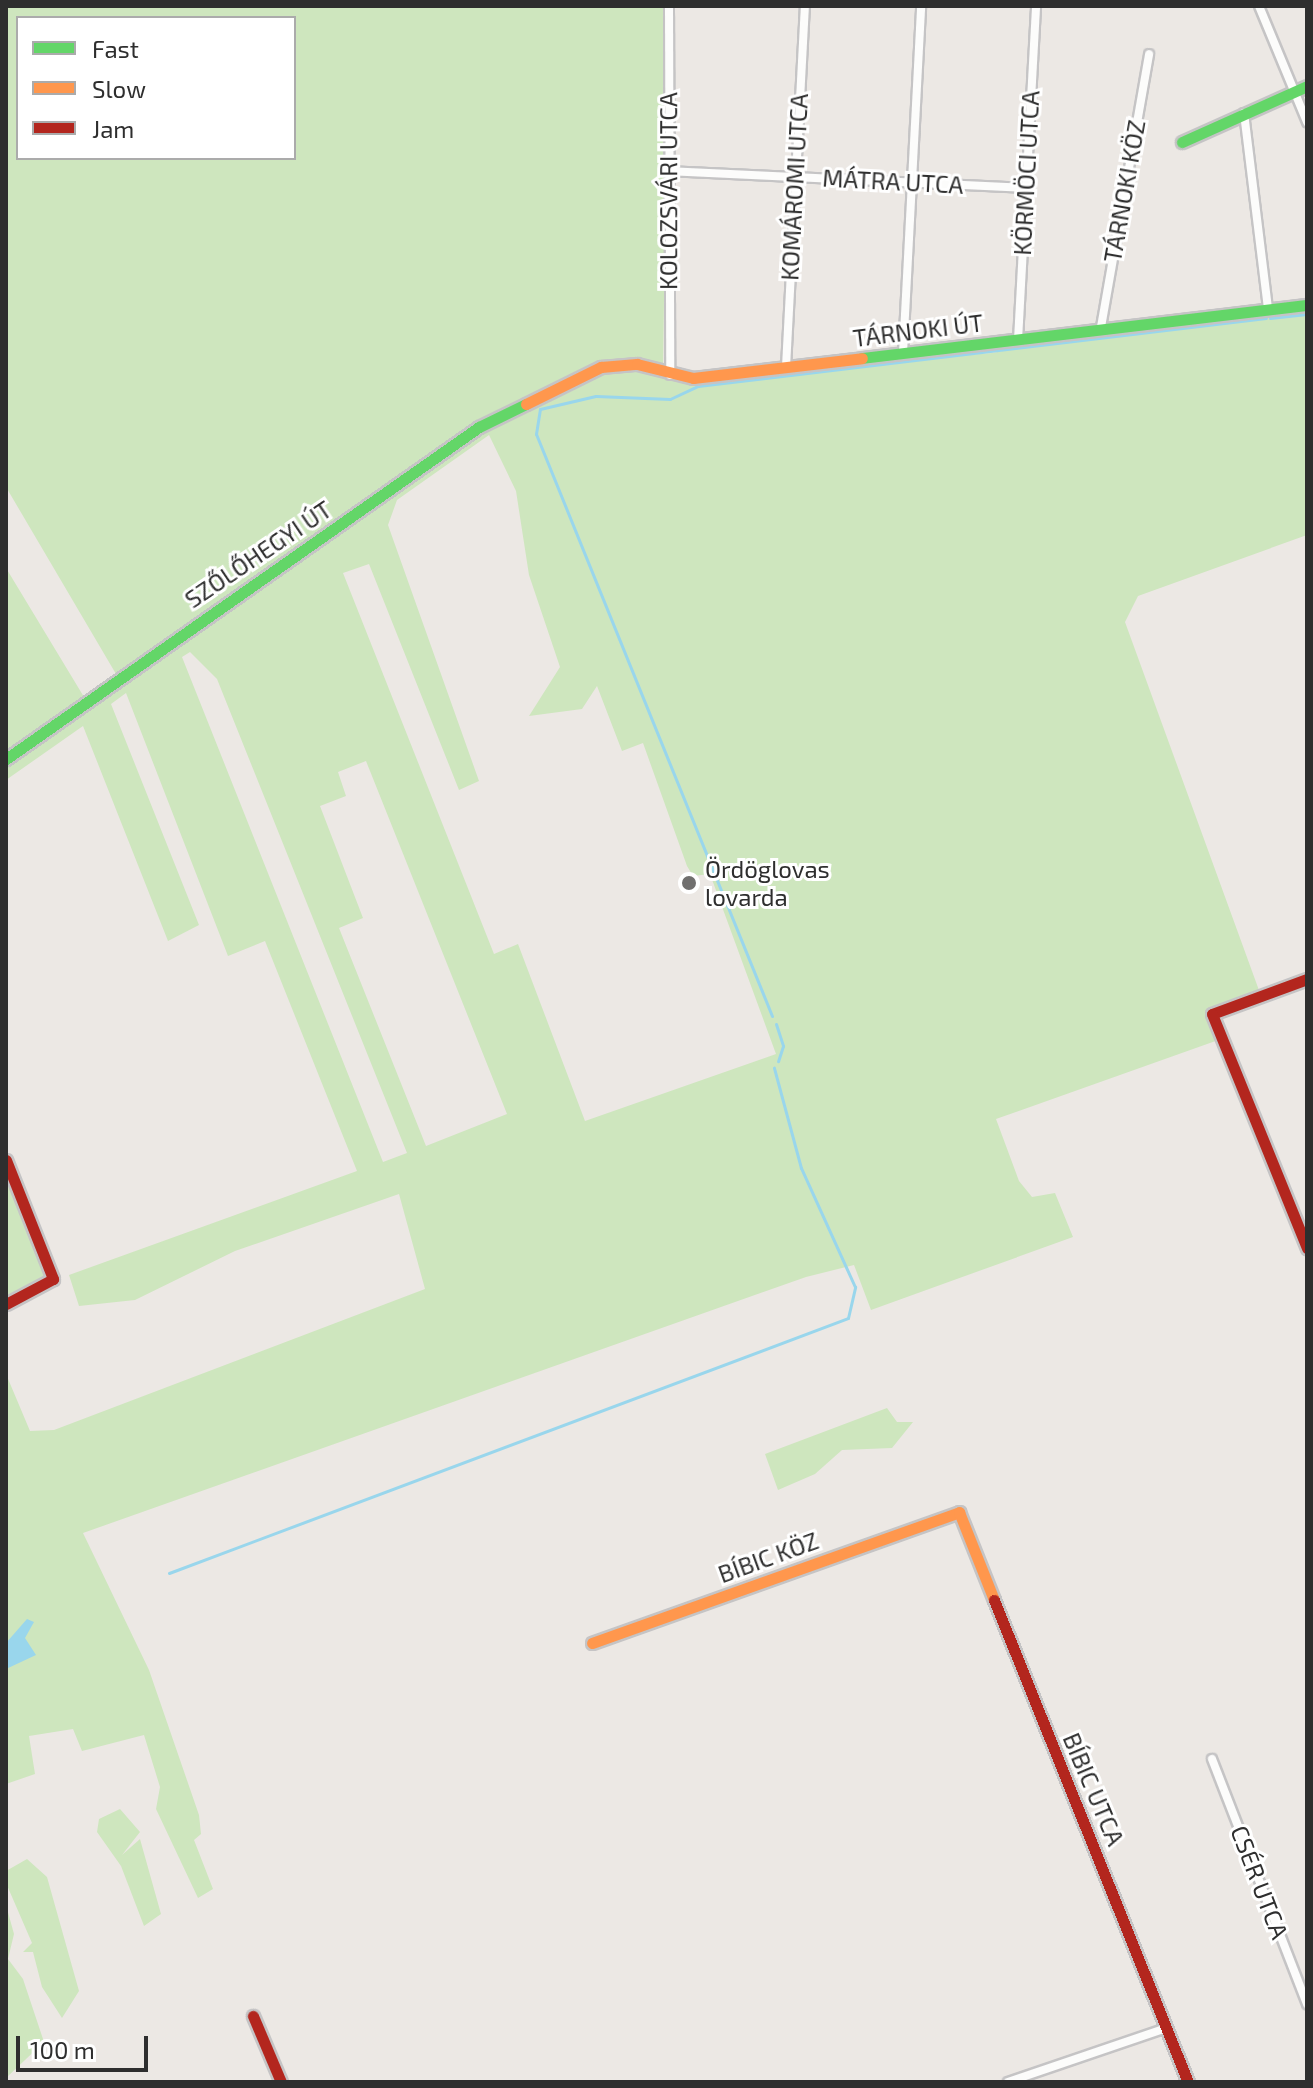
<!DOCTYPE html>
<html>
<head>
<meta charset="utf-8">
<style>
  body { margin:0 }
  #map { position:relative; width:1313px; height:2088px; overflow:hidden; background:#ece8e4; font-family:"Exo 2",sans-serif }
  div>[style] { position:absolute }
  .green>* { inset:0; background:#cee6be }
  .water>* { inset:0; background:#99d6ec }
  .stream>* { height:3px; margin:-1.5px; padding:0 1.5px; transform-origin:1.5px; border-radius:1.5px; background:#99d6ec }
  .roads { filter:drop-shadow(2px 0 #c5c4c5) drop-shadow(-2px 0 #c5c4c5) drop-shadow(0 2px #c5c4c5) drop-shadow(0 -2px #c5c4c5) }
  .street>* { height:8px; margin:-4px; padding:0 4px; transform-origin:4px; border-radius:4px; background:#fcfcfb }
  .fast>* { height:11px; margin:-5.5px; padding:0 5.5px; transform-origin:5.5px; border-radius:5.5px; background:#63d668 }
  .slow>* { height:11px; margin:-5.5px; padding:0 5.5px; transform-origin:5.5px; border-radius:5.5px; background:#ff974d }
  .jam>* { height:11px; margin:-5.5px; padding:0 5.5px; transform-origin:5.5px; border-radius:5.5px; background:#b3261e }
  .dots>* { width:22px; height:22px; translate:-50% -50%; box-sizing:border-box; border:4px solid #fff; border-radius:50% }
  span { translate:-50% -50%; white-space:nowrap; text-align:center; line-height:1.15; -webkit-text-stroke:6px #fff; paint-order:stroke }
  .street-label { font-size:24px; color:#2e2e2e }
  .poi-label { font-size:24px; color:#2e2e2e }
  .left { translate:0 -50%; text-align:left }
  .frame { position:absolute; inset:0; border:8px solid #2e2e2e; pointer-events:none }
  .legend { position:absolute; left:16px; top:16px; width:280px; height:144px; box-sizing:border-box; background:#fff; border:2px solid #ababab; margin:0; padding:10px 14px; list-style:none; font-size:24px; color:#2e2e2e }
  .legend li { display:flex; align-items:center; gap:16px; height:40px }
  .legend b { width:40px; border:2px solid #ababab }
  .scale { position:absolute; left:16px; top:2036px; width:132px; height:36px; box-sizing:border-box; border:4px solid #2e2e2e; border-top:0; padding-left:10px; font-size:24px; line-height:28px; white-space:nowrap; color:#2e2e2e; -webkit-text-stroke:6px #fff; paint-order:stroke }
</style>
</head>
<body>
<div id="map">
  <div class="green">
    <div style="clip-path:polygon(evenodd,6px 6px,668px 6px,663px 374px,687px 378px,992px 353px,1104px 331px,1307px 311px,1307px 535px,1138px 596px,1125px 622px,1260px 993px,1216px 1014px,1224px 1038px,996px 1119px,1019px 1181px,1032px 1197px,1055px 1193px,1073px 1237px,871px 1310px,854px 1265px,806px 1277px,83px 1533px,149px 1670px,199px 1815px,201px 1834px,194px 1840px,213px 1889px,198px 1898px,156px 1809px,160px 1787px,144px 1735px,82px 1751px,73px 1729px,29px 1736px,35px 1774px,6px 1784px,6px 1374px,30px 1431px,54px 1430px,425px 1289px,399px 1194px,235px 1251px,135px 1300px,79px 1306px,69px 1275px,357px 1171px,265px 941px,228px 956px,126px 693px,111px 704px,199px 925px,168px 941px,83px 726px,6px 780px,6px 568px,84px 697px,116px 674px,6px 487px,6px 6px,18px 18px,294px 18px,294px 158px,18px 158px,18px 18px,6px 6px,489px 435px,516px 491px,529px 575px,560px 667px,529px 716px,582px 709px,597px 686px,622px 751px,643px 743px,687px 866px,693px 876px,710px 874px,776px 1054px,585px 1121px,518px 944px,494px 954px,343px 573px,369px 564px,459px 790px,479px 781px,388px 525px,397px 500px,489px 435px,6px 6px,190px 652px,217px 679px,407px 1153px,383px 1162px,182px 657px,190px 652px,6px 6px,366px 761px,507px 1114px,426px 1146px,339px 928px,363px 918px,320px 806px,346px 796px,338px 772px,366px 761px)"></div>
    <div style="clip-path:polygon(6px 1156px,53px 1286px,6px 1305px)"></div>
    <div style="clip-path:polygon(887px 1408px,897px 1422px,913px 1422px,892px 1448px,842px 1450px,815px 1474px,778px 1490px,765px 1454px)"></div>
    <div style="clip-path:polygon(120px 1809px,140px 1832px,122px 1855px,140px 1839px,161px 1914px,144px 1926px,121px 1866px,97px 1832px,99px 1819px)"></div>
    <div style="clip-path:polygon(27px 1859px,47px 1877px,79px 1991px,62px 2018px,42px 1987px,33px 1952px,23px 1952px,32px 1943px,6px 1883px,6px 1871px)"></div>
    <div style="clip-path:polygon(6px 1905px,14px 1934px,8px 1959px,23px 1979px,44px 2042px,6px 2078px)"></div>
  </div>
  <div class="water">
    <div style="clip-path:polygon(27px 1619px,34px 1622px,25px 1638px,36px 1655px,6px 1669px,6px 1643px)"></div>
  </div>
  <div class="stream">
    <div style="left:1270px;top:318px;width:37px;rotate:-6deg"></div>
    <div style="left:772px;top:1016px;width:628px;rotate:-112.07deg"></div>
    <div style="left:536px;top:434px;width:25px;rotate:-81deg"></div>
    <div style="left:540px;top:409px;width:57px;rotate:-13.1deg"></div>
    <div style="left:596px;top:396px;width:74px;rotate:2.3deg"></div>
    <div style="left:670px;top:399px;width:31px;rotate:-25deg"></div>
    <div style="left:698px;top:386px;width:572px;rotate:-6.83deg"></div>
    <div style="left:776px;top:1024px;width:23px;rotate:72deg"></div>
    <div style="left:783px;top:1046px;width:16px;rotate:108deg"></div>
    <div style="left:169px;top:1573px;width:725px;rotate:-20.58deg"></div>
    <div style="left:848px;top:1318px;width:32px;rotate:-77deg"></div>
    <div style="left:855px;top:1287px;width:131px;rotate:-114.4deg"></div>
    <div style="left:801px;top:1168px;width:104px;rotate:-105.1deg"></div>
  </div>
  <div class="roads">
    <div class="street">
      <div style="left:669px;top:6px;width:369px;rotate:89.8deg"></div>
      <div style="left:1259px;top:6px;width:126px;rotate:67.5deg"></div>
      <div style="left:1244px;top:113px;width:197px;rotate:83deg"></div>
      <div style="left:665px;top:171px;width:359px;rotate:2.7deg"></div>
      <div style="left:1101px;top:327px;width:277px;rotate:-80deg"></div>
      <div style="left:1018px;top:340px;width:334px;rotate:-86.9deg"></div>
      <div style="left:903px;top:353px;width:347px;rotate:-87deg"></div>
      <div style="left:786px;top:367px;width:361px;rotate:-87deg"></div>
      <div style="left:1212px;top:1759px;width:263px;rotate:68.8deg"></div>
      <div style="left:1008px;top:2082px;width:168px;rotate:-18.8deg"></div>
    </div>
    <div class="fast">
      <div style="left:1182px;top:142px;width:137px;rotate:-24.1deg"></div>
      <div style="left:862px;top:358px;width:448px;rotate:-6.8deg"></div>
      <div style="left:6px;top:759px;width:578px;rotate:-35.07deg"></div>
      <div style="left:479px;top:427px;width:52px;rotate:-26.1deg"></div>
    </div>
    <div class="slow">
      <div style="left:526px;top:404px;width:84px;rotate:-26.3deg"></div>
      <div style="left:601px;top:367px;width:36px;rotate:-5deg"></div>
      <div style="left:637px;top:364px;width:58px;rotate:14deg"></div>
      <div style="left:693px;top:378px;width:170px;rotate:-6.7deg"></div>
      <div style="left:592px;top:1643px;width:390px;rotate:-19.6deg"></div>
      <div style="left:959px;top:1512px;width:95px;rotate:68.3deg"></div>
    </div>
    <div class="jam">
      <div style="left:1307px;top:979px;width:101px;rotate:159.8deg"></div>
      <div style="left:1212px;top:1014px;width:253px;rotate:67.9deg"></div>
      <div style="left:6px;top:1160px;width:128px;rotate:68.4deg"></div>
      <div style="left:53px;top:1279px;width:53px;rotate:152deg"></div>
      <div style="left:994px;top:1600px;width:520px;rotate:68.08deg"></div>
      <div style="left:253px;top:2016px;width:72px;rotate:67deg"></div>
    </div>
  </div>
  <div class="dots">
    <div style="left:689px;top:883px;background:#706f6e"></div>
  </div>
  <div class="street-label">
    <span style="left:1026px;top:173px;rotate:-87deg">KÖRMÖCI UTCA</span>
    <span style="left:893px;top:181px;rotate:3deg">MÁTRA UTCA</span>
    <span style="left:794px;top:187px;rotate:-87deg">KOMÁROMI UTCA</span>
    <span style="left:668px;top:191px;rotate:-90deg">KOLOZSVÁRI UTCA</span>
    <span style="left:1124px;top:191px;rotate:-80deg">TÁRNOKI KÖZ</span>
    <span style="left:918px;top:330px;rotate:-7deg">TÁRNOKI ÚT</span>
    <span style="left:258px;top:554px;rotate:-34deg">SZŐLŐHEGYI ÚT</span>
    <span style="left:768px;top:1557px;rotate:-20deg">BÍBIC KÖZ</span>
    <span style="left:1094px;top:1789px;rotate:67deg">BÍBIC UTCA</span>
    <span style="left:1260px;top:1882px;rotate:69deg">CSÉR UTCA</span>
  </div>
  <div class="poi-label">
    <span class="left" style="left:705px;top:883px">Ördöglovas<br>lovarda</span>
  </div>
  <div class="frame"></div>
  <ul class="legend">
  <li><b style="height:10px;background:#63d668"></b>Fast</li>
  <li><b style="height:10px;background:#ff974d"></b>Slow</li>
  <li><b style="height:10px;background:#b3261e"></b>Jam</li>
  </ul>
  <div class="scale">100 m</div>
</div>
</body>
</html>
